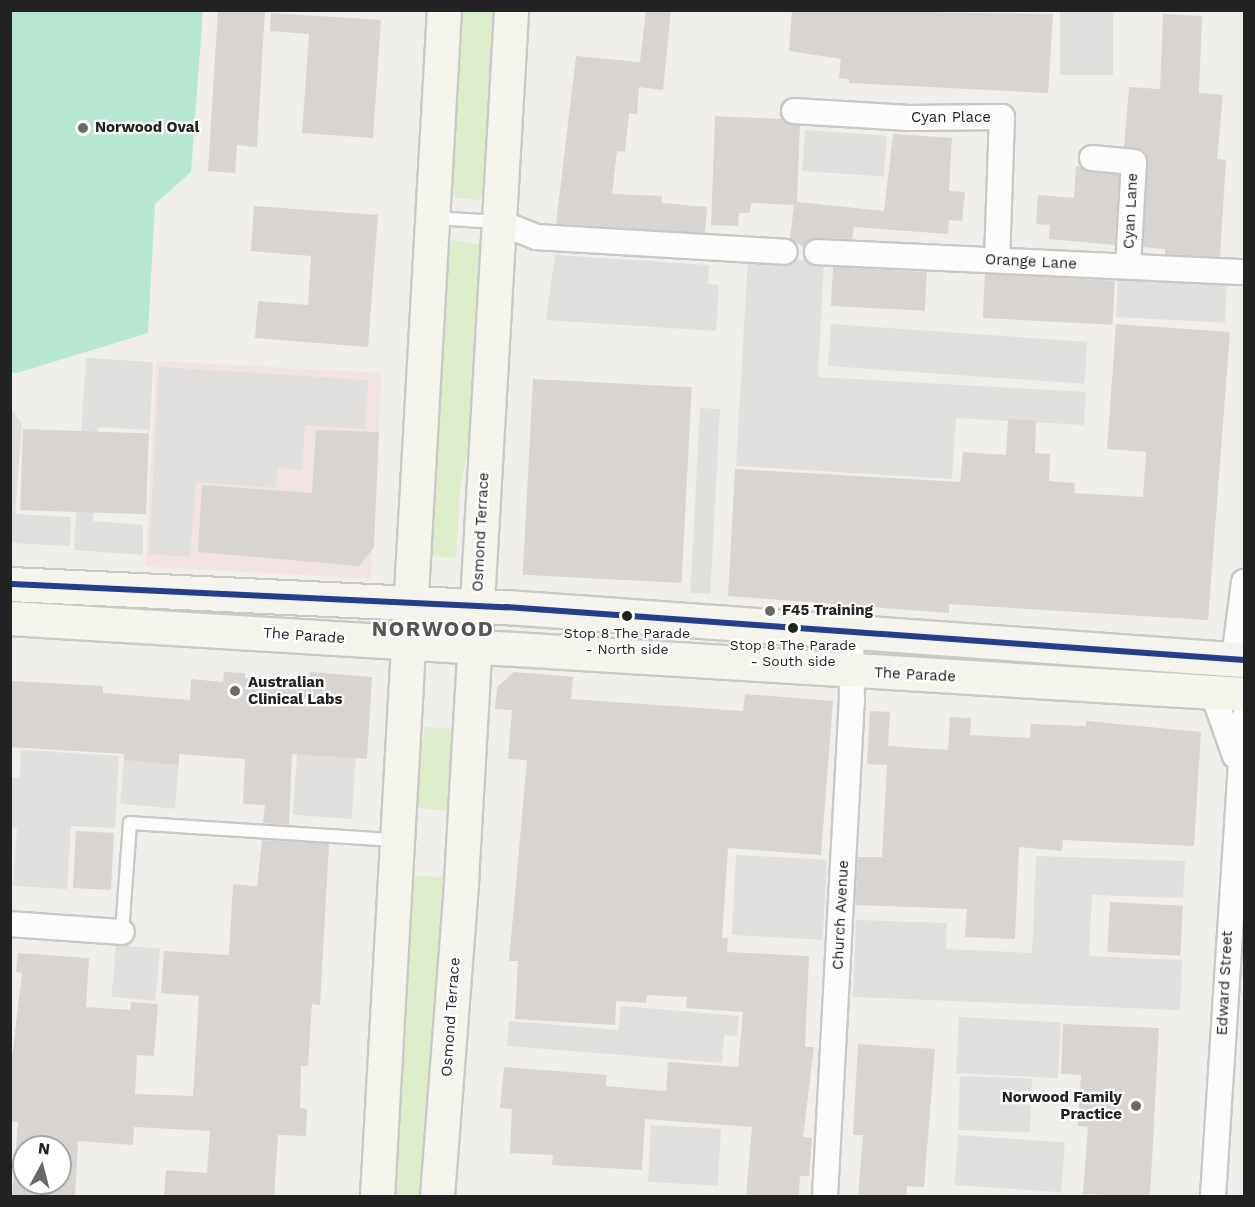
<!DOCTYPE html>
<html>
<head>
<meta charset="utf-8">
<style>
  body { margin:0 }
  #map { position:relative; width:1255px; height:1207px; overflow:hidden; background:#f0eeeb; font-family:"Work Sans",sans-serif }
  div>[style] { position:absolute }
  .commercial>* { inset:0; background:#f1e3e1; transform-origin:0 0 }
  .grass>* { inset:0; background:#ddeccb; transform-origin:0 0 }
  .pitch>* { inset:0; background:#b7e6d2 }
  .parking>* { inset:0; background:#e0dfde; transform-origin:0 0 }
  .building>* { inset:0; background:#d7d4d2; transform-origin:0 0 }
  .roads { filter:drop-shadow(2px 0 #c9c8c7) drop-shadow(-2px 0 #c9c8c7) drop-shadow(0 2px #c9c8c7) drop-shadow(0 -2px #c9c8c7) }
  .lane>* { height:12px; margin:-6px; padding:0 6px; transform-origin:6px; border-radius:6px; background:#fdfcfc }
  .street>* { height:24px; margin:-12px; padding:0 12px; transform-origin:12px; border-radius:12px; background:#fdfcfc }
  .secondary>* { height:33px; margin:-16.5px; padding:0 16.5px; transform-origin:16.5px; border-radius:16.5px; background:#f4f4ed }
  .bus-1>* { height:6px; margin:-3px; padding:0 3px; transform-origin:3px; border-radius:3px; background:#243e8c }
  .dots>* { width:16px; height:16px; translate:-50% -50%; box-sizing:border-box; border:3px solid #fff; border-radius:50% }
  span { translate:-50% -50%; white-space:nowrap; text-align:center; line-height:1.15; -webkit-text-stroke:4.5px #fff; paint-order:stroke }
  .bus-label { font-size:14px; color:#222 }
  .street-label { font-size:15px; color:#222 }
  .poi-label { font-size:15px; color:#222; font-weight:700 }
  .left { translate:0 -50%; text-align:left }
  .right { translate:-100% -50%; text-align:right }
  .district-label { font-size:21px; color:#555; font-weight:700; letter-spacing:1.5px }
  .frame { position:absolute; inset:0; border:12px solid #222; pointer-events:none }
  .north { position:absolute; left:12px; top:1135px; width:60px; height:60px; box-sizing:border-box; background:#fff; border:2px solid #a7a7a7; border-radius:50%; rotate:7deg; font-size:16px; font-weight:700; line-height:24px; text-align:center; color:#222 }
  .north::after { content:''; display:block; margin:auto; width:21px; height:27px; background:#6a6968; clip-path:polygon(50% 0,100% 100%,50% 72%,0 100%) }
</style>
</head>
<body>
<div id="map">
  <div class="commercial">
    <div style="left:156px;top:361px;width:226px;height:206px;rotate:3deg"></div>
  </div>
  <div class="grass">
    <div style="clip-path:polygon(459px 11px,501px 11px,485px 198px,479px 200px,456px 198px,449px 190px)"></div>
    <div style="clip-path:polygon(454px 240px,483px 245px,477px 394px,460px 490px,456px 558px,430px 556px,428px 532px,447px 243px)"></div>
    <div style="clip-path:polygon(425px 727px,454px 729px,450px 811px,411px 807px)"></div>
    <div style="left:405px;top:875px;width:42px;height:322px;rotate:3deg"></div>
  </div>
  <div class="pitch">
    <div style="clip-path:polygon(10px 11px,203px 11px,191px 172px,155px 204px,148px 333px,17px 373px,10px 372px)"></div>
  </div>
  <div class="parking">
    <div style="left:1060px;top:11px;width:53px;height:64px"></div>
    <div style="left:805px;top:130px;width:82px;height:41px;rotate:4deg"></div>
    <div style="clip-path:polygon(555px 255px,709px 265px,708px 284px,719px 285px,716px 331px,546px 320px)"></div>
    <div style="clip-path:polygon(748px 257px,824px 261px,818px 377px,1086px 392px,1084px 425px,956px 418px,952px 479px,736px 466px)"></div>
    <div style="left:1118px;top:280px;width:109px;height:37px;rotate:3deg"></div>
    <div style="left:831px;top:324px;width:257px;height:42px;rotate:4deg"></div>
    <div style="clip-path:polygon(86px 358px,153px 362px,150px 430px,98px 427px,93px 521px,143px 525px,143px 555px,74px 550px)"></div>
    <div style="clip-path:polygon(159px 367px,368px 380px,365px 429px,305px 425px,302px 470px,278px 468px,276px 488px,196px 482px,190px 557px,149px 554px)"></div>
    <div style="left:700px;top:408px;width:20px;height:185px;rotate:3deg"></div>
    <div style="clip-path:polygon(11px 409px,22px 424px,15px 514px,71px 517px,70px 546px,11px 543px)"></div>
    <div style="clip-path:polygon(21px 750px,119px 756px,115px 828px,71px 826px,67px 889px,13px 886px,17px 828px,11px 827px,11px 777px,20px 778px)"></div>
    <div style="left:297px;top:754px;width:59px;height:61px;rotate:4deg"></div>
    <div style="left:124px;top:760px;width:55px;height:44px;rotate:5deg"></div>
    <div style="left:736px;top:855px;width:91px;height:80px;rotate:3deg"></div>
    <div style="clip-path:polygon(1036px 856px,1185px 861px,1183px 898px,1092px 895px,1089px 956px,1182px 960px,1180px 1010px,853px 997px,856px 920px,947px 923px,946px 949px,1032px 953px)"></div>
    <div style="left:116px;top:945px;width:44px;height:52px;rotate:5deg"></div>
    <div style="clip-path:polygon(621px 1006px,739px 1016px,737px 1036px,724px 1035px,722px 1063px,507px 1046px,509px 1021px,618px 1030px)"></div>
    <div style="left:959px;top:1017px;width:102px;height:56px;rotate:3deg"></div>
    <div style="left:960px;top:1076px;width:72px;height:54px;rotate:2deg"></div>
    <div style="left:651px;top:1125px;width:70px;height:57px;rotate:3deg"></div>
    <div style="left:958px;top:1135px;width:107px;height:50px;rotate:4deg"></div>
  </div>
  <div class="building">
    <div style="clip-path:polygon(218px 10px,265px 10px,257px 147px,237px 145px,235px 173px,208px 171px)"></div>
    <div style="clip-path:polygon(646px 10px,671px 10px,663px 90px,639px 87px,637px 114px,629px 113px,625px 152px,617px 151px,612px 194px,662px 196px,662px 203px,707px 207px,705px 233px,556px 224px,576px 56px,640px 62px)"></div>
    <div style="clip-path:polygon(792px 10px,1053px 14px,1048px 93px,849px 83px,849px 79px,839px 78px,841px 59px,789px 51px)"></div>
    <div style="clip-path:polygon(271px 13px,381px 20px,373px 138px,302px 133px,309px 34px,270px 31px)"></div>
    <div style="clip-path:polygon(1163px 14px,1202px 16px,1199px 93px,1223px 95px,1217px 159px,1226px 160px,1220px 257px,1165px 254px,1165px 249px,1143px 247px,1148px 162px,1142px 150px,1124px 147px,1129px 87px,1160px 89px)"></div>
    <div style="clip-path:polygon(715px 116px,782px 119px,800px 126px,797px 202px,884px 211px,893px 134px,952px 138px,949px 191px,965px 192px,962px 221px,949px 220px,948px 234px,854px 227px,852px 239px,817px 238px,804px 247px,790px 239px,794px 205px,751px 203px,750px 213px,739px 213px,738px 226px,711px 225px)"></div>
    <div style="clip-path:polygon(1076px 166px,1119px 175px,1115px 245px,1049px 239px,1050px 225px,1036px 224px,1038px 195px,1074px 198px)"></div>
    <div style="clip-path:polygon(254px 206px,378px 215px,368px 347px,255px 338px,258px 301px,308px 305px,311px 256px,251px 251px)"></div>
    <div style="left:833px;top:267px;width:94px;height:39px;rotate:3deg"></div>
    <div style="left:985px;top:274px;width:130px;height:44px;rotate:3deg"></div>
    <div style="clip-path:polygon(1116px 324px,1230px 332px,1208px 620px,949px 604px,949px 613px,728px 596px,735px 469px,960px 482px,963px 452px,1006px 455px,1008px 419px,1036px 421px,1035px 453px,1050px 454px,1049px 481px,1075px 483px,1074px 493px,1143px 497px,1146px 452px,1107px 449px)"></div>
    <div style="left:533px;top:379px;width:159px;height:196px;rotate:3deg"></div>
    <div style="left:23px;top:429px;width:126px;height:81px;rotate:2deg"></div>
    <div style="clip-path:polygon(316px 430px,379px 432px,374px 547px,359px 566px,198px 552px,202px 485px,312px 493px)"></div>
    <div style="clip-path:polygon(224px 672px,245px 673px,245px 678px,309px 682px,310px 672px,372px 677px,367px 759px,292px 754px,289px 825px,263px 823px,265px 805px,243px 804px,245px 759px,179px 754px,179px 765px,124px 760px,124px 754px,10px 747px,10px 681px,103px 686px,103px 693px,190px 700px,191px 679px,223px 682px)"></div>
    <div style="clip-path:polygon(514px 672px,573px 677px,571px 699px,743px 711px,745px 694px,833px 701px,821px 855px,728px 848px,722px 938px,728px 938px,727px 952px,809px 956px,805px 1047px,814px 1047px,803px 1137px,812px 1138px,809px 1176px,800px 1176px,799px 1197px,746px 1197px,752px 1127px,645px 1119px,642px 1170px,552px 1165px,553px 1155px,510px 1153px,512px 1109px,500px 1108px,504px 1067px,607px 1075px,606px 1086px,666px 1091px,668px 1062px,738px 1067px,743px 1012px,686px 1008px,687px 997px,647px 995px,646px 1003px,616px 1001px,615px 1025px,515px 1019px,518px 961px,509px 961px,527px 760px,508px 759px,512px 710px,495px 709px,497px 687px)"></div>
    <div style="clip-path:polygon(870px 711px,890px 712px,888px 746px,948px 750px,950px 717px,971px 718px,970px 735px,1030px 738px,1031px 724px,1086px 726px,1086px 721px,1201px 732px,1194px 846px,1063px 840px,1062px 851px,1019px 847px,1015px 939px,965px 937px,967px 909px,855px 905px,858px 857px,882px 857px,887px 765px,867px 764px)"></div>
    <div style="left:76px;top:831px;width:38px;height:57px;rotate:3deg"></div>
    <div style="clip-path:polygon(evenodd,262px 840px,329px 844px,320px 1005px,312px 1004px,308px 1066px,301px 1066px,300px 1108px,307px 1109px,306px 1136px,278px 1135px,274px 1197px,164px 1197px,166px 1170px,207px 1173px,210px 1131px,134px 1127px,133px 1145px,78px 1141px,75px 1197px,12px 1197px,18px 1122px,10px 1121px,10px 1075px,22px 973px,16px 972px,18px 953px,89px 958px,86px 1007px,130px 1010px,131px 1002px,158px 1004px,154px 1056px,137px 1055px,135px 1094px,193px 1096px,199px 996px,161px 993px,164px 951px,229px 955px,233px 884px,257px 886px,262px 840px,24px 1147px,60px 1147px,60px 1183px,24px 1183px,24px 1147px)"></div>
    <div style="left:1110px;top:902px;width:73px;height:50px;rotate:3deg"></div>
    <div style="clip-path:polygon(1063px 1024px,1159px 1028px,1150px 1197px,1083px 1194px,1088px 1127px,1078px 1126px,1081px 1075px,1061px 1074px)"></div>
    <div style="clip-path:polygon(858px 1044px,935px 1049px,924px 1187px,907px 1186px,906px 1197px,858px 1197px,863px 1135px,853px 1135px)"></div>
  </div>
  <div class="roads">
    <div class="lane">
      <div style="left:434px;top:218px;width:64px;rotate:3.6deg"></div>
      <div style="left:122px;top:932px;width:109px;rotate:-85.8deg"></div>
      <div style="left:130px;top:823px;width:267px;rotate:3.7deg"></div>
    </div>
    <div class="street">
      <div style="left:794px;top:111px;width:115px;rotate:3.5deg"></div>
      <div style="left:909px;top:118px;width:93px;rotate:-0.6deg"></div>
      <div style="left:1002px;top:117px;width:143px;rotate:92deg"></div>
      <div style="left:1092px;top:158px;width:42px;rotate:5.4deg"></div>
      <div style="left:1134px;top:162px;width:104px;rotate:93.3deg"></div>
      <div style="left:499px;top:222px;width:40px;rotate:22deg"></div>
      <div style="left:536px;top:237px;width:249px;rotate:3.4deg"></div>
      <div style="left:817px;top:252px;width:427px;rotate:2.7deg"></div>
      <div style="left:1234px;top:659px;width:78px;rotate:-82.6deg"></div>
      <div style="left:1212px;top:691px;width:69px;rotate:70.5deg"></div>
      <div style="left:10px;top:924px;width:112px;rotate:4.1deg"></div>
      <div style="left:825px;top:1196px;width:495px;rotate:-86.9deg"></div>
      <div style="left:852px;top:702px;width:68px;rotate:-90.8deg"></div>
      <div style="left:1213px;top:1196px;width:479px;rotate:-86.3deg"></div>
    </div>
    <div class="secondary">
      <div style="left:10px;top:584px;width:497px;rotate:2.7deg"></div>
      <div style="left:506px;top:607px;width:740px;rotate:4.11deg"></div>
      <div style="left:10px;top:618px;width:1236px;rotate:3.52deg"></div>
      <div style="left:377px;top:1196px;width:1188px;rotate:-86.77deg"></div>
      <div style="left:437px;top:1196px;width:316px;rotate:-85.6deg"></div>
      <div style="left:461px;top:881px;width:872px;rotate:-86.71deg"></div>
    </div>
  </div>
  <div class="bus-1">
    <div style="left:10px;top:584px;width:497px;rotate:2.7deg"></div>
    <div style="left:506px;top:607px;width:740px;rotate:4.11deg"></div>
  </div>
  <div class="dots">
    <div style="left:83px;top:128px;background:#6a6968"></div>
    <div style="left:770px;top:611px;background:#6a6968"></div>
    <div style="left:627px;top:616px;background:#222"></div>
    <div style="left:793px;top:628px;background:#222"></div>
    <div style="left:235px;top:691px;background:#6a6968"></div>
    <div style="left:1136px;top:1106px;background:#6a6968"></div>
  </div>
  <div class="bus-label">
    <span style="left:627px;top:641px">Stop 8 The Parade<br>- North side</span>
    <span style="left:793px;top:653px">Stop 8 The Parade<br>- South side</span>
  </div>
  <div class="street-label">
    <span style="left:951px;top:118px">Cyan Place</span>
    <span style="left:1131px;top:211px;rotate:-87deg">Cyan Lane</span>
    <span style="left:1031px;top:262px;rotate:3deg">Orange Lane</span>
    <span style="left:481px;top:532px;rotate:-87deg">Osmond Terrace</span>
    <span style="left:304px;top:636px;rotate:4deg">The Parade</span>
    <span style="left:915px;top:675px;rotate:3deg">The Parade</span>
    <span style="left:841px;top:915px;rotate:-87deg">Church Avenue</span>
    <span style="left:1225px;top:983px;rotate:-87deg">Edward Street</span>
    <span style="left:451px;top:1017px;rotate:-86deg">Osmond Terrace</span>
  </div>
  <div class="poi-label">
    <span class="left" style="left:95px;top:128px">Norwood Oval</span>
    <span class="left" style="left:782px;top:611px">F45 Training</span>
    <span class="left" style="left:248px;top:691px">Australian<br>Clinical Labs</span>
    <span class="right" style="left:1122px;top:1106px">Norwood Family<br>Practice</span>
  </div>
  <div class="district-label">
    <span style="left:433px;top:629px">NORWOOD</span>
  </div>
  <div class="frame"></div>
  <div class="north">N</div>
</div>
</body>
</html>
